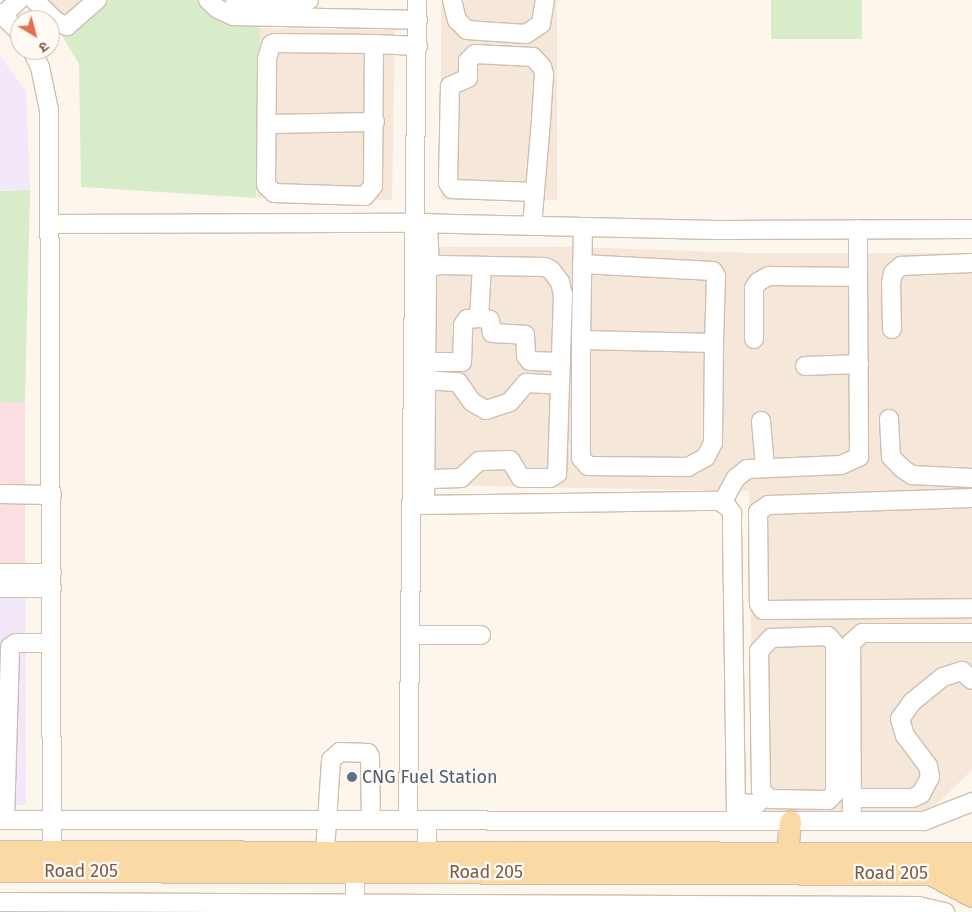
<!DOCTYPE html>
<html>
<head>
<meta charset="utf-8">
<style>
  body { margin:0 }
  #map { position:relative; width:972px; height:912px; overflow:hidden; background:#fdf6ec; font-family:"Fira Sans","Noto Sans Devanagari",sans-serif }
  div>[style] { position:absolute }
  .residential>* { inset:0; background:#f5e8da; transform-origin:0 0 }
  .education>* { inset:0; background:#f3e8fa; transform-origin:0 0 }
  .medical>* { inset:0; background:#fbdfe3; transform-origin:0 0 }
  .green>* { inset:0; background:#d8ecc9; transform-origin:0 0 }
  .roads { filter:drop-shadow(1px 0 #d1beb0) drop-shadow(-1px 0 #d1beb0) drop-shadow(0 1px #d1beb0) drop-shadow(0 -1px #d1beb0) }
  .minor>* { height:18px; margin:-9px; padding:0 9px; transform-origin:9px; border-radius:9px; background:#fff }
  .major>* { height:21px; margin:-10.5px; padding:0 10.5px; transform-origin:10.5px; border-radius:10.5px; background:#fbd9a5 }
  .dots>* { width:14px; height:14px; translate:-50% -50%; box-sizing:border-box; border:2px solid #fffaf3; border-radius:50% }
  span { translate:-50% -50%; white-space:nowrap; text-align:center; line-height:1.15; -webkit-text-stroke:4.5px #fffaf3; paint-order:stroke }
  .service-label { font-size:18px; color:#4e5e75 }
  .left { translate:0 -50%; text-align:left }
  .street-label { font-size:18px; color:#7a5c4d }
  .north { position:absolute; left:10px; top:10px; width:50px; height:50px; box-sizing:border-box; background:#fffaf3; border:1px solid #cabbb1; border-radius:50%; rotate:143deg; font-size:14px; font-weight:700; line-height:20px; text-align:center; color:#7a5c4d }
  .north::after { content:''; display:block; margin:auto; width:18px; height:22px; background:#e76f51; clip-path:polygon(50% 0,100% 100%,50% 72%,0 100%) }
</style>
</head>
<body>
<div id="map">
  <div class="residential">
    <div style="clip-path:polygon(27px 0,90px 0,59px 31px)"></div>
    <div style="left:441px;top:0;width:116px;height:200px"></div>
    <div style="left:260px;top:28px;width:135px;height:170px;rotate:1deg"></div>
    <div style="clip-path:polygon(425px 247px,579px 247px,749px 253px,972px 253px,972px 770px,926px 815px,754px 816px,749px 491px,422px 485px)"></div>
  </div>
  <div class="education">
    <div style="clip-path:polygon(0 56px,26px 91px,30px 190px,0 190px)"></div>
    <div style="left:0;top:593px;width:26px;height:212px"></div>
  </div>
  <div class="medical">
    <div style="left:0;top:402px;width:25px;height:191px"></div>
  </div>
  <div class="green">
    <div style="clip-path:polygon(90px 0,206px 0,217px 10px,260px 28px,256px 198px,81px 187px,79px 64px,59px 31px)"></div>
    <div style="left:771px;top:0;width:91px;height:39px"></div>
    <div style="clip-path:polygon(30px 190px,25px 402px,0 402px,0 191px)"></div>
  </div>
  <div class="roads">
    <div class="minor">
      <div style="left:34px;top:0;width:32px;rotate:44deg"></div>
      <div style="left:57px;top:22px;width:11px;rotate:22deg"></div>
      <div style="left:67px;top:26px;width:40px;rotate:-41deg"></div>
      <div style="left:208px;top:0;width:13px;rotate:42deg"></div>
      <div style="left:218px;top:9px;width:17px;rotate:25deg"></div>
      <div style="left:233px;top:16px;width:185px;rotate:1.2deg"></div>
      <div style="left:235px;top:0;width:65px;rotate:5.3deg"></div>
      <div style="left:300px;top:6px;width:11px;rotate:-34deg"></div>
      <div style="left:452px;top:0;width:21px;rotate:76deg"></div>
      <div style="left:457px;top:20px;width:14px;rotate:45deg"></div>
      <div style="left:467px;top:30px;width:59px;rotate:3.9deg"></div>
      <div style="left:526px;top:34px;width:18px;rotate:-34deg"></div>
      <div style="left:541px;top:24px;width:24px;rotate:-81deg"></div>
      <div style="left:0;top:13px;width:28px;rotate:44deg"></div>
      <div style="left:3px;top:15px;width:22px;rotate:-43deg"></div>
      <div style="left:374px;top:44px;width:142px;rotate:90.4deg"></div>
      <div style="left:373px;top:186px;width:13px;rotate:129deg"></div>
      <div style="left:365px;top:196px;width:91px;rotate:-178.1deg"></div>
      <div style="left:274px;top:193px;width:11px;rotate:-135deg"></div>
      <div style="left:266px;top:185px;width:126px;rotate:-89.5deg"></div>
      <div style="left:267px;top:59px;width:15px;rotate:-74deg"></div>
      <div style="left:271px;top:45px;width:4px;rotate:-27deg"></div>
      <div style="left:275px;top:43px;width:99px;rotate:0.6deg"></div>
      <div style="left:374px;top:44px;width:44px;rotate:2.6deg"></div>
      <div style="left:32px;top:50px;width:19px;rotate:65deg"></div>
      <div style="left:40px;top:67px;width:44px;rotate:78.2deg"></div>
      <div style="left:49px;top:110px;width:741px;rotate:89.77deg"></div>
      <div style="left:267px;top:124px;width:108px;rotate:-1.1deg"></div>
      <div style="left:428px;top:223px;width:45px;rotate:87.5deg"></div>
      <div style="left:51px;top:224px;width:361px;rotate:-0.2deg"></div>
      <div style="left:412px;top:223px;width:304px;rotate:1.3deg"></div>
      <div style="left:716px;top:230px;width:256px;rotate:-0.2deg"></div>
      <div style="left:532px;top:226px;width:105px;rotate:-85.1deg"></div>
      <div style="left:541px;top:121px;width:47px;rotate:-86.3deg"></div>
      <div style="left:544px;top:74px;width:7px;rotate:-106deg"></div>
      <div style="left:542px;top:67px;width:13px;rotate:-132deg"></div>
      <div style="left:533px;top:57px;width:58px;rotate:-177deg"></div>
      <div style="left:475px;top:54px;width:10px;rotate:135deg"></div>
      <div style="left:468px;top:61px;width:17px;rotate:90deg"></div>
      <div style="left:468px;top:78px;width:20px;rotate:156deg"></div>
      <div style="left:450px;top:86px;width:97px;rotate:91.2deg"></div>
      <div style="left:448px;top:183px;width:7px;rotate:56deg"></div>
      <div style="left:452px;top:189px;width:83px;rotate:2.1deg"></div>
      <div style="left:582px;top:264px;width:131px;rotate:3.1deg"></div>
      <div style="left:713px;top:271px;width:6px;rotate:59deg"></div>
      <div style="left:716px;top:276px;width:67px;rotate:91.7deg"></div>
      <div style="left:479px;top:318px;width:11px;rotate:10deg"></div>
      <div style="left:490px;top:320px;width:13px;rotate:81deg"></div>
      <div style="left:492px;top:333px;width:33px;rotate:3deg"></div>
      <div style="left:525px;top:335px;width:21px;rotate:87deg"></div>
      <div style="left:526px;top:356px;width:6px;rotate:51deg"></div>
      <div style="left:530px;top:361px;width:31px;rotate:2deg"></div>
      <div style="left:892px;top:329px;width:46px;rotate:-91.2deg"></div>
      <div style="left:891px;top:283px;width:10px;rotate:-79deg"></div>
      <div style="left:893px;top:273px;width:11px;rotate:-41deg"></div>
      <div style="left:901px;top:266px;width:71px;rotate:-2.4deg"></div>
      <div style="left:754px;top:339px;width:51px;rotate:-90deg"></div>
      <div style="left:754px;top:288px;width:7px;rotate:-56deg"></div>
      <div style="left:758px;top:282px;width:13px;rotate:-29deg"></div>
      <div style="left:769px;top:276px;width:89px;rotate:0.6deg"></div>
      <div style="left:858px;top:277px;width:48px;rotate:-90deg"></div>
      <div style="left:581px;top:340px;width:133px;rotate:1.3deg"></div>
      <div style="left:714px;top:343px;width:100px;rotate:90.6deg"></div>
      <div style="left:713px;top:443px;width:16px;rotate:117deg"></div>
      <div style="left:706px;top:457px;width:21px;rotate:151deg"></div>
      <div style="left:688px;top:467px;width:100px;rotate:-179.4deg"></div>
      <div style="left:588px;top:466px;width:11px;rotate:-131deg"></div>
      <div style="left:581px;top:458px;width:118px;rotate:-90deg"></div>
      <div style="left:581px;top:340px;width:113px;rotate:-89deg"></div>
      <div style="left:426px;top:362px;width:36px"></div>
      <div style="left:462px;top:362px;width:37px;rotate:-88deg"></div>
      <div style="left:463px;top:325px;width:7px;rotate:-56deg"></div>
      <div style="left:467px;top:319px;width:12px;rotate:-5deg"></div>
      <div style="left:479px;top:318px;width:52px;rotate:-86.7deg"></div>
      <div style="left:805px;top:366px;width:54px;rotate:-2.1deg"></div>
      <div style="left:426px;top:380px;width:32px;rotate:4deg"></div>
      <div style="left:458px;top:382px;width:24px;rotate:55deg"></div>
      <div style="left:472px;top:402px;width:16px;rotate:30deg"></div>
      <div style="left:486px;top:410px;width:25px;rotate:-18deg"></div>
      <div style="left:510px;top:402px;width:25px;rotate:-50deg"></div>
      <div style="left:526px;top:383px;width:34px;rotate:3deg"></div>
      <div style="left:889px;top:419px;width:38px;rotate:87deg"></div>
      <div style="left:891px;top:457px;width:17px;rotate:45deg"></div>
      <div style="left:903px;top:469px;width:11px;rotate:34deg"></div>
      <div style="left:912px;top:475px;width:60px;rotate:2.9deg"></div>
      <div style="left:761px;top:421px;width:46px;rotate:85deg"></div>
      <div style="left:0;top:494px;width:52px;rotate:1.1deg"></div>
      <div style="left:972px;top:498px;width:204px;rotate:178deg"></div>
      <div style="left:768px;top:505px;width:12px;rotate:145deg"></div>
      <div style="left:758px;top:512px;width:92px;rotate:89.4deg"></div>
      <div style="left:759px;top:604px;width:7px;rotate:56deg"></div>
      <div style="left:763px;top:610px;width:209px;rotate:-0.5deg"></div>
      <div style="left:722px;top:503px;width:29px;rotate:-61deg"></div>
      <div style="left:736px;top:478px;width:14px;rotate:-39deg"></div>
      <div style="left:747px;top:469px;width:94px;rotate:-2.4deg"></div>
      <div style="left:841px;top:465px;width:20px;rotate:-24deg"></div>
      <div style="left:859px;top:457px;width:180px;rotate:-90.3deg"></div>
      <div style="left:415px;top:505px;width:304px;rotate:-0.8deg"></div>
      <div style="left:719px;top:501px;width:9px;rotate:32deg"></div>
      <div style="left:727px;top:506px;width:9px;rotate:54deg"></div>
      <div style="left:732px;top:513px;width:13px;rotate:90deg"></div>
      <div style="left:732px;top:526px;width:295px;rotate:89.2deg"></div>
      <div style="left:425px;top:505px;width:231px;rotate:-89.5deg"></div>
      <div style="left:427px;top:274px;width:7px;rotate:-63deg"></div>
      <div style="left:430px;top:268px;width:9px;rotate:-18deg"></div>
      <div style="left:439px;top:265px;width:106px;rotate:1.1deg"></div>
      <div style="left:545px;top:267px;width:7px;rotate:27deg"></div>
      <div style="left:551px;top:270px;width:15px;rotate:53deg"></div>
      <div style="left:560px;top:282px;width:13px;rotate:77deg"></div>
      <div style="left:563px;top:295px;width:179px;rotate:91.9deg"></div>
      <div style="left:557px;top:474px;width:8px;rotate:150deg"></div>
      <div style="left:550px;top:478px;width:29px;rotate:180deg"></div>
      <div style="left:521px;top:478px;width:21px;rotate:-121deg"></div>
      <div style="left:510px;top:460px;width:31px;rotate:178deg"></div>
      <div style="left:479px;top:461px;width:25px;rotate:137deg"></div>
      <div style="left:461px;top:478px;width:36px;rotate:178deg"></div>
      <div style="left:0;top:573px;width:52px"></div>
      <div style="left:0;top:588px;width:52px"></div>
      <div style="left:410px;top:635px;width:71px"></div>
      <div style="left:828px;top:636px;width:11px;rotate:49deg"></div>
      <div style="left:835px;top:644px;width:149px;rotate:90deg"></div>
      <div style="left:835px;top:793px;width:10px;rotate:135deg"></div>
      <div style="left:828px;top:800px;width:58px;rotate:-179deg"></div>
      <div style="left:770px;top:799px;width:13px;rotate:-135deg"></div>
      <div style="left:761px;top:790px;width:139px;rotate:-90.8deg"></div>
      <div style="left:759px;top:651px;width:18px;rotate:-47deg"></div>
      <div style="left:771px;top:638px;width:57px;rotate:-2deg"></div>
      <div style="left:852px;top:798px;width:60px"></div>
      <div style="left:912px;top:798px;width:10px;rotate:-24deg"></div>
      <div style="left:921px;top:794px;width:19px;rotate:-62deg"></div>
      <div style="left:930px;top:777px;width:11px;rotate:-100deg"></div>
      <div style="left:928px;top:766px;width:38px;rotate:-127deg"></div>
      <div style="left:905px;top:736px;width:18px;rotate:-106deg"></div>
      <div style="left:900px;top:719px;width:21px;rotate:-55deg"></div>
      <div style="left:912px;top:702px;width:40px;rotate:-39deg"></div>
      <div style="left:943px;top:677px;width:20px;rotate:-18deg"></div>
      <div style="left:962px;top:671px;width:13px;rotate:42deg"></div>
      <div style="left:736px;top:803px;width:21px;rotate:3deg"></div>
      <div style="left:757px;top:804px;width:11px;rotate:-45deg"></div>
      <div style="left:0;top:820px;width:924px;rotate:0.06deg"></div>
      <div style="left:924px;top:821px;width:52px;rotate:-21.6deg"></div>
      <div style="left:5px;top:820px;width:173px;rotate:-88.3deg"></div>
      <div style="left:10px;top:647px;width:7px;rotate:-34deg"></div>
      <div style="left:16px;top:643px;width:35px"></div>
      <div style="left:408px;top:820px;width:820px;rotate:-89.37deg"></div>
      <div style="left:852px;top:821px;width:178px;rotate:-90.3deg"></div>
      <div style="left:851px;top:643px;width:15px;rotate:-42deg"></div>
      <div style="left:862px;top:633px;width:110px"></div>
      <div style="left:325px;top:851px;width:91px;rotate:-86.2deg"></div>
      <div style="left:331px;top:760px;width:12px;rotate:-42deg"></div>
      <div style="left:340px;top:752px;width:28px;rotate:2deg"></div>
      <div style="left:368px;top:753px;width:4px;rotate:63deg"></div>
      <div style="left:370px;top:757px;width:63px;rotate:89.1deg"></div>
      <div style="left:427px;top:852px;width:32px;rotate:-90deg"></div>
      <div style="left:0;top:902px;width:918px;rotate:0.25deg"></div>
      <div style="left:918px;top:906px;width:28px;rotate:13deg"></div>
      <div style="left:355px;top:912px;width:40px;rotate:-90deg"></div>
    </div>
    <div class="major">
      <div style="left:0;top:851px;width:972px;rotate:0.12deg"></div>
      <div style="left:787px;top:852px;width:31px;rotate:-84deg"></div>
      <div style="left:0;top:871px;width:972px;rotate:0.18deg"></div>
      <div style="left:932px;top:875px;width:45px;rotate:27.7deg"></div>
    </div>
  </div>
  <div class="dots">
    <div style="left:352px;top:777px;background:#5c6f8a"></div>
  </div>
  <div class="service-label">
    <span class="left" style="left:362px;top:777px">CNG Fuel Station</span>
  </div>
  <div class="street-label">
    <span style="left:81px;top:871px">Road 205</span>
    <span style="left:486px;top:872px">Road 205</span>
    <span style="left:891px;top:873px">Road 205</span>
  </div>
  <div class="north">उ</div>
</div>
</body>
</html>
